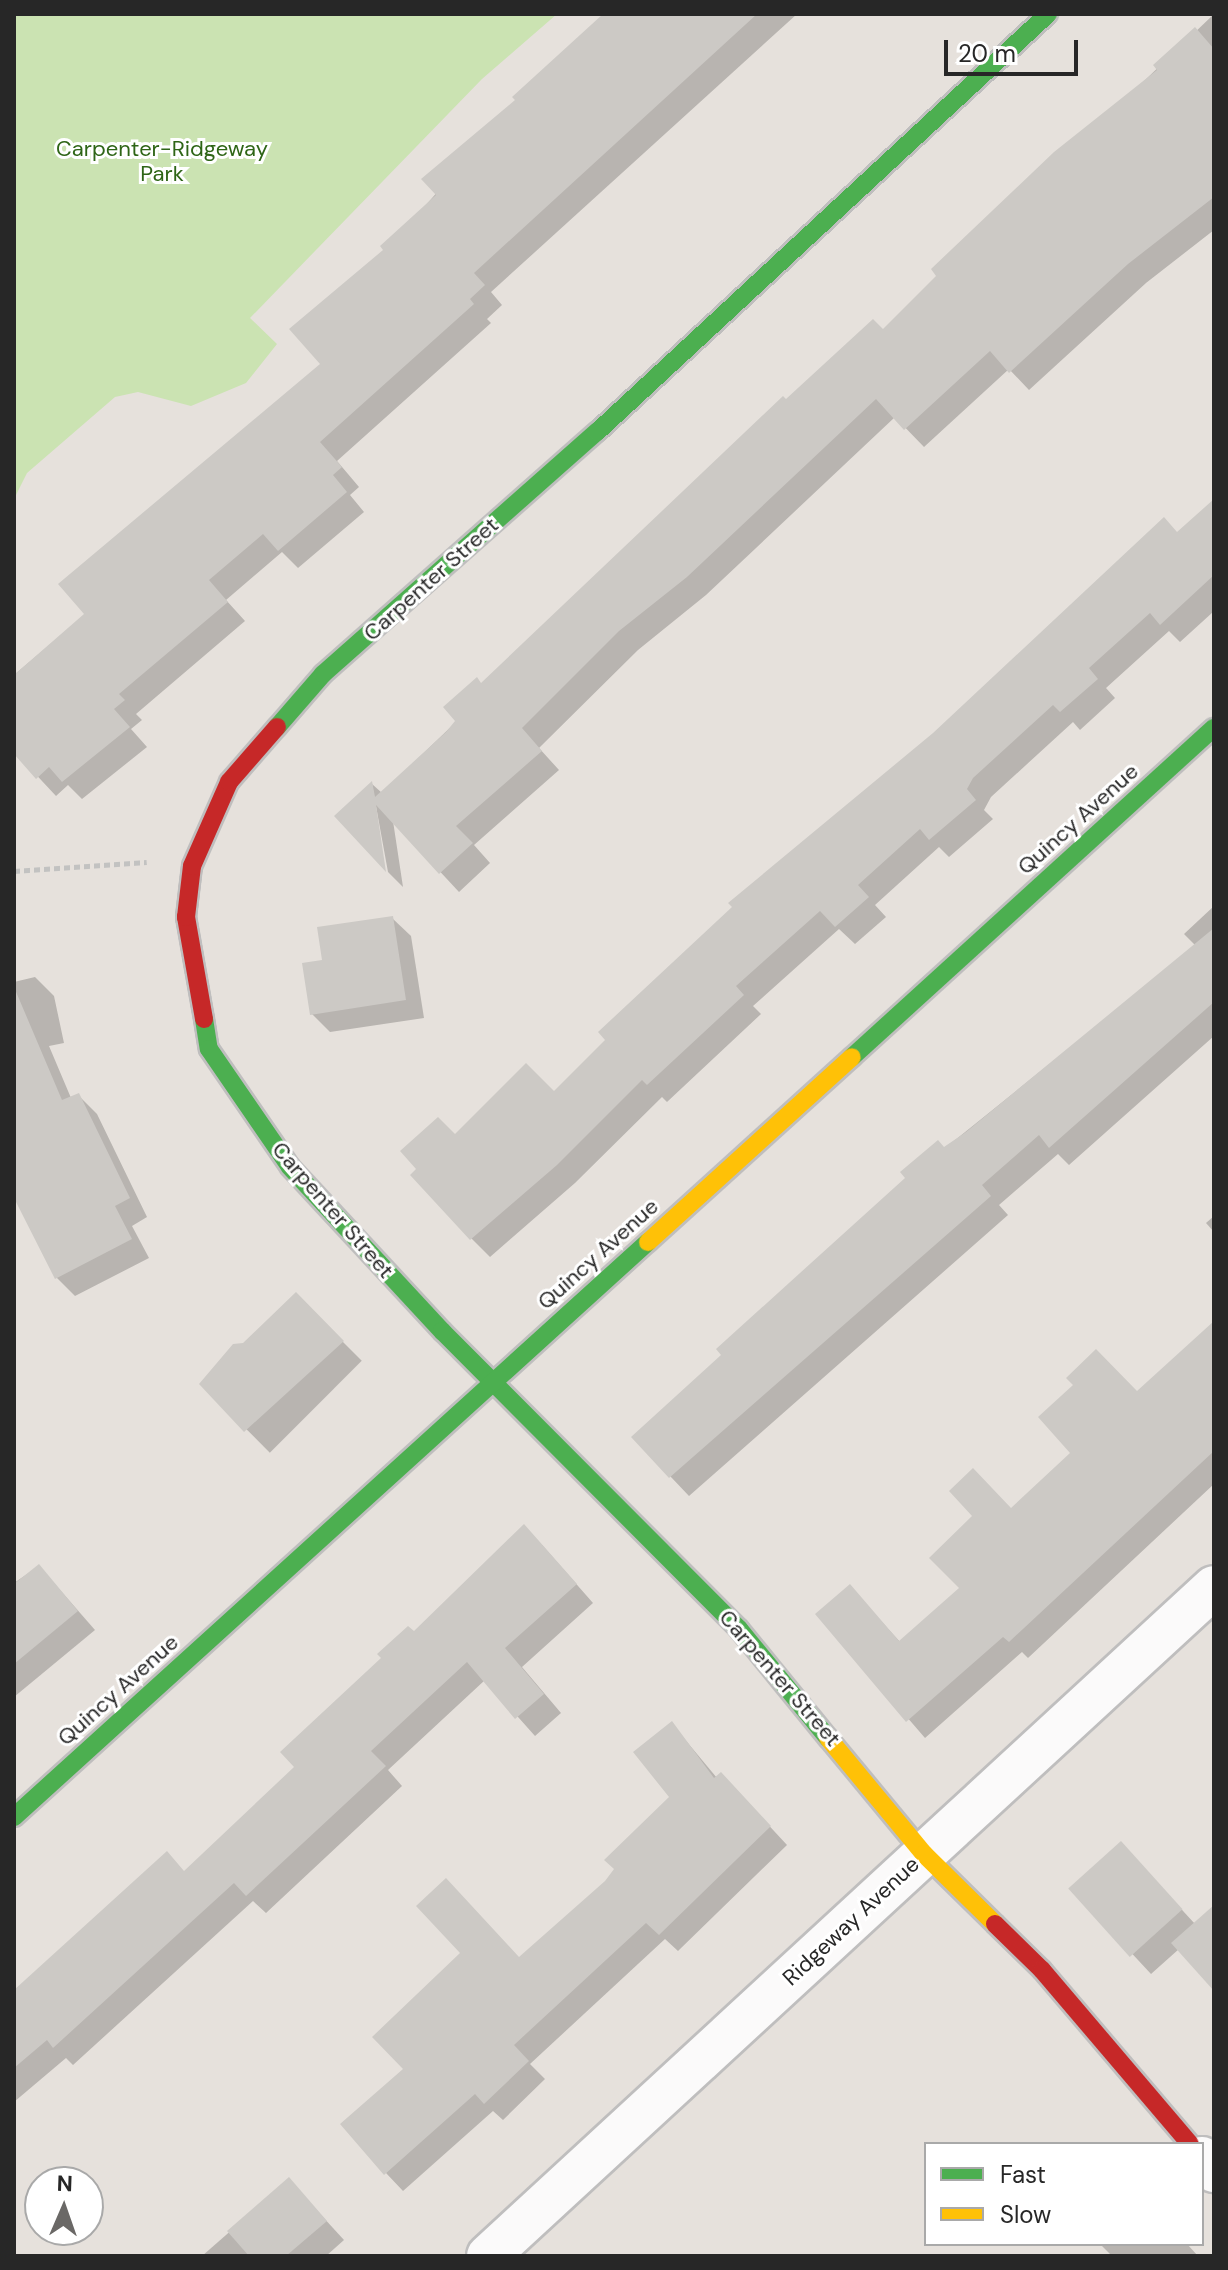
<!DOCTYPE html>
<html>
<head>
<meta charset="utf-8">
<style>
  body { margin:0 }
  #map { position:relative; width:1228px; height:2270px; overflow:hidden; background:#e6e1dc; font-family:"DM Sans",sans-serif }
  div>[style] { position:absolute }
  .green>* { inset:0; background:#cbe3b2 }
  .shadow>* { inset:0; background:#0003; transform-origin:0 0 }
  .building>* { inset:0; background:#ccc9c5; transform-origin:0 0 }
  .path>* { height:5px; margin-top:-2.5px; transform-origin:0; background:repeating-linear-gradient(90deg,#c2c2c1 0 6px,transparent 0 10px) }
  .roads { filter:drop-shadow(2px 0 #bfbebe) drop-shadow(-2px 0 #bfbebe) drop-shadow(0 2px #bfbebe) drop-shadow(0 -2px #bfbebe) }
  .street>* { height:42px; margin:-21px; padding:0 21px; transform-origin:21px; border-radius:21px; background:#fbfafa }
  .fast>* { height:18px; margin:-9px; padding:0 9px; transform-origin:9px; border-radius:9px; background:#4caf50 }
  .slow>* { height:18px; margin:-9px; padding:0 9px; transform-origin:9px; border-radius:9px; background:#ffc107 }
  .jam>* { height:18px; margin:-9px; padding:0 9px; transform-origin:9px; border-radius:9px; background:#c62828 }
  span { translate:-50% -50%; white-space:nowrap; text-align:center; line-height:1.15; -webkit-text-stroke:6px #fff; paint-order:stroke }
  .park-label { font-size:22px; color:#2e6516 }
  .street-label { font-size:22px; color:#272727 }
  .frame { position:absolute; inset:0; border:16px solid #272727; pointer-events:none }
  .legend { position:absolute; left:924px; top:2142px; width:280px; height:104px; box-sizing:border-box; background:#fff; border:2px solid #a9a9a9; margin:0; padding:10px 14px; list-style:none; font-size:24px; color:#272727 }
  .legend li { display:flex; align-items:center; gap:16px; height:40px }
  .legend b { width:40px; border:2px solid #a9a9a9 }
  .north { position:absolute; left:24px; top:2166px; width:80px; height:80px; box-sizing:border-box; background:#fff; border:2px solid #a9a9a9; border-radius:50%; rotate:2deg; font-size:22px; font-weight:700; line-height:32px; text-align:center; color:#272727 }
  .north::after { content:''; display:block; margin:auto; width:28px; height:36px; background:#6a6866; clip-path:polygon(50% 0,100% 100%,50% 72%,0 100%) }
  .scale { position:absolute; left:944px; top:40px; width:134px; height:36px; box-sizing:border-box; border:4px solid #272727; border-top:0; padding-left:10px; font-size:24px; line-height:28px; white-space:nowrap; color:#272727; -webkit-text-stroke:6px #fff; paint-order:stroke }
</style>
</head>
<body>
<div id="map">
  <div class="green">
    <div style="clip-path:polygon(14px 14px,557px 14px,482px 79px,250px 318px,277px 344px,246px 383px,191px 406px,138px 392px,115px 397px,27px 473px,14px 499px)"></div>
  </div>
  <div class="shadow">
    <div style="clip-path:polygon(606px 14px,797px 14px,491px 292px,502px 305px,487px 319px,491px 323px,337px 461px,359px 487px,350px 495px,364px 512px,298px 568px,282px 552px,226px 600px,245px 621px,136px 714px,142px 720px,131px 729px,147px 747px,82px 799px,68px 785px,56px 796px,14px 751px,14px 675px,86px 614px,323px 364px,386px 250px,518px 101px)"></div>
    <div style="clip-path:polygon(1214px 14px,1214px 230px,1146px 283px,1029px 390px,1009px 369px,924px 447px,895px 417px,706px 595px,638px 650px,539px 748px,559px 770px,474px 845px,490px 863px,459px 892px,393px 821px,403px 887px,388px 872px,372px 784px,382px 793px,457px 721px,482px 685px,786px 402px,883px 331px)"></div>
    <div style="clip-path:polygon(1214px 501px,1213px 612px,1180px 642px,1169px 631px,1106px 688px,1115px 698px,1080px 730px,1073px 722px,991px 797px,984px 810px,993px 819px,949px 857px,939px 847px,875px 905px,886px 917px,855px 944px,839px 929px,753px 1006px,761px 1014px,667px 1102px,662px 1097px,575px 1183px,490px 1257px,471px 1238px,455px 1137px,554px 1094px)"></div>
    <div style="clip-path:polygon(1214px 906px,1214px 1036px,1069px 1165px,1058px 1154px,999px 1205px,1008px 1215px,689px 1496px,634px 1438px,944px 1149px,1196px 946px,1184px 934px)"></div>
    <div style="clip-path:polygon(392px 918px,411px 936px,424px 1018px,330px 1032px,312px 1014px,324px 961px)"></div>
    <div style="clip-path:polygon(35px 977px,54px 996px,64px 1043px,49px 1046px,71px 1098px,78px 1095px,97px 1114px,147px 1217px,132px 1226px,149px 1258px,75px 1296px,57px 1278px,14px 1191px,14px 982px)"></div>
    <div style="clip-path:polygon(1214px 1216px,1214px 1232px,1206px 1223px)"></div>
    <div style="left:296px;top:1295px;width:93px;height:130px;rotate:45deg"></div>
    <div style="clip-path:polygon(1214px 1322px,1214px 1484px,1028px 1658px,1022px 1652px,925px 1738px,818px 1614px,850px 1587px,901px 1643px,962px 1588px,1012px 1510px)"></div>
    <div style="clip-path:polygon(542px 1545px,593px 1603px,522px 1667px,561px 1713px,535px 1736px,485px 1680px,388px 1770px,402px 1786px,266px 1913px,253px 1901px,73px 2065px,66px 2058px,14px 2102px,14px 1991px,186px 1873px,297px 1768px,414px 1634px)"></div>
    <div style="clip-path:polygon(39px 1566px,95px 1630px,14px 1697px,14px 1583px)"></div>
    <div style="clip-path:polygon(672px 1724px,717px 1778px,738px 1792px,787px 1845px,678px 1951px,665px 1939px,530px 2064px,545px 2079px,503px 2120px,493px 2111px,403px 2191px,386px 2173px,406px 2070px,607px 1883px,671px 1797px)"></div>
    <div style="clip-path:polygon(1139px 1863px,1195px 1924px,1214px 1932px,1214px 1988px,1179px 1949px,1151px 1974px,1072px 1889px)"></div>
    <div style="clip-path:polygon(289px 2180px,344px 2240px,326px 2256px,202px 2256px)"></div>
    <div style="clip-path:polygon(1100px 2244px,1187px 2244px,1198px 2256px,1112px 2256px)"></div>
  </div>
  <div class="building">
    <div style="clip-path:polygon(603px 14px,757px 14px,474px 273px,485px 285px,470px 299px,474px 304px,320px 442px,342px 467px,333px 475px,347px 492px,278px 551px,263px 534px,209px 580px,228px 602px,119px 694px,125px 700px,114px 709px,130px 727px,62px 782px,49px 767px,36px 779px,14px 754px,14px 675px,84px 614px,58px 584px,320px 364px,289px 329px,383px 250px,380px 246px,436px 195px,421px 179px,515px 100px,512px 97px)"></div>
    <div style="clip-path:polygon(1195px 27px,1214px 49px,1214px 197px,1128px 264px,1009px 373px,990px 351px,904px 430px,876px 399px,687px 577px,619px 631px,522px 728px,542px 751px,456px 826px,473px 843px,439px 874px,376px 805px,386px 872px,334px 816px,372px 781px,375px 797px,446px 732px,455px 721px,443px 707px,477px 677px,481px 683px,783px 396px,786px 399px,873px 319px,883px 329px,936px 276px,931px 269px,1054px 152px,1157px 70px,1153px 65px)"></div>
    <div style="clip-path:polygon(1214px 499px,1214px 575px,1160px 625px,1150px 613px,1089px 668px,1098px 679px,1060px 712px,1053px 705px,973px 778px,967px 789px,976px 800px,929px 840px,920px 829px,858px 885px,869px 897px,835px 927px,820px 911px,736px 986px,744px 995px,647px 1085px,642px 1080px,557px 1165px,470px 1240px,410px 1175px,416px 1169px,400px 1151px,438px 1117px,455px 1134px,526px 1063px,554px 1091px,605px 1040px,598px 1032px,732px 907px,728px 903px,933px 733px,1164px 517px,1177px 532px)"></div>
    <div style="clip-path:polygon(393px 916px,406px 1000px,310px 1015px,302px 963px,322px 960px,317px 927px)"></div>
    <div style="clip-path:polygon(1214px 928px,1214px 1002px,1049px 1148px,1039px 1135px,982px 1185px,991px 1196px,669px 1478px,631px 1437px,721px 1355px,716px 1349px,905px 1178px,900px 1172px,938px 1140px,944px 1147px,966px 1132px)"></div>
    <div style="clip-path:polygon(14px 987px,62px 1100px,79px 1093px,130px 1198px,115px 1206px,132px 1239px,55px 1279px,14px 1198px)"></div>
    <div style="clip-path:polygon(296px 1292px,344px 1341px,244px 1432px,199px 1384px,233px 1344px,243px 1343px)"></div>
    <div style="clip-path:polygon(1214px 1321px,1214px 1451px,1009px 1642px,1003px 1637px,906px 1722px,815px 1614px,850px 1584px,899px 1641px,959px 1588px,929px 1558px,972px 1516px,949px 1491px,973px 1468px,1011px 1508px,1070px 1453px,1038px 1417px,1073px 1385px,1066px 1378px,1096px 1349px,1137px 1391px)"></div>
    <div style="clip-path:polygon(524px 1524px,577px 1584px,505px 1648px,544px 1694px,515px 1719px,467px 1662px,371px 1751px,386px 1766px,246px 1896px,234px 1883px,53px 2048px,47px 2040px,14px 2068px,14px 1990px,167px 1851px,184px 1871px,294px 1767px,280px 1752px,381px 1658px,377px 1654px,408px 1626px,414px 1631px)"></div>
    <div style="clip-path:polygon(39px 1564px,78px 1611px,14px 1664px,14px 1584px)"></div>
    <div style="clip-path:polygon(672px 1721px,714px 1778px,721px 1772px,771px 1826px,659px 1935px,646px 1923px,514px 2045px,529px 2061px,484px 2104px,475px 2094px,384px 2175px,340px 2124px,403px 2069px,372px 2037px,460px 1953px,416px 1906px,446px 1878px,519px 1957px,605px 1881px,614px 1869px,604px 1860px,669px 1797px,633px 1752px)"></div>
    <div style="left:1121px;top:1841px;width:92px;height:71px;rotate:48deg"></div>
    <div style="clip-path:polygon(1214px 1905px,1214px 1991px,1171px 1943px)"></div>
    <div style="clip-path:polygon(289px 2177px,327px 2221px,286px 2256px,249px 2256px,227px 2231px)"></div>
  </div>
  <div class="path">
    <div style="left:14px;top:871px;width:133px;rotate:-3.9deg"></div>
  </div>
  <div class="roads">
    <div class="street">
      <div style="left:1202px;top:2158px;width:18px;rotate:47deg"></div>
      <div style="left:488px;top:2256px;width:987px;rotate:-42.66deg"></div>
    </div>
    <div class="fast">
      <div style="left:277px;top:727px;width:70px;rotate:-49deg"></div>
      <div style="left:323px;top:674px;width:366px;rotate:-41.5deg"></div>
      <div style="left:597px;top:432px;width:615px;rotate:-42.83deg"></div>
      <div style="left:204px;top:1019px;width:30px;rotate:81deg"></div>
      <div style="left:209px;top:1049px;width:143px;rotate:55.5deg"></div>
      <div style="left:290px;top:1167px;width:224px;rotate:47.2deg"></div>
      <div style="left:442px;top:1331px;width:421px;rotate:45.1deg"></div>
      <div style="left:739px;top:1629px;width:141px;rotate:50.8deg"></div>
      <div style="left:852px;top:1057px;width:489px;rotate:-42.3deg"></div>
      <div style="left:14px;top:1817px;width:856px;rotate:-42.21deg"></div>
    </div>
    <div class="slow">
      <div style="left:648px;top:1242px;width:275px;rotate:-42.2deg"></div>
      <div style="left:828px;top:1738px;width:151px;rotate:50.4deg"></div>
      <div style="left:924px;top:1854px;width:100px;rotate:44.6deg"></div>
    </div>
    <div class="jam">
      <div style="left:204px;top:1019px;width:104px;rotate:-100deg"></div>
      <div style="left:186px;top:917px;width:51px;rotate:-83.3deg"></div>
      <div style="left:192px;top:866px;width:92px;rotate:-66.2deg"></div>
      <div style="left:229px;top:782px;width:73px;rotate:-48.9deg"></div>
      <div style="left:995px;top:1924px;width:66px;rotate:44.4deg"></div>
      <div style="left:1042px;top:1970px;width:228px;rotate:49.6deg"></div>
    </div>
  </div>
  <div class="park-label">
    <span style="left:162px;top:161px">Carpenter-Ridgeway<br>Park</span>
  </div>
  <div class="street-label">
    <span style="left:431px;top:579px;rotate:-42deg">Carpenter Street</span>
    <span style="left:1078px;top:819px;rotate:-42deg">Quincy Avenue</span>
    <span style="left:333px;top:1210px;rotate:49deg">Carpenter Street</span>
    <span style="left:598px;top:1254px;rotate:-42deg">Quincy Avenue</span>
    <span style="left:780px;top:1678px;rotate:49deg">Carpenter Street</span>
    <span style="left:118px;top:1690px;rotate:-42deg">Quincy Avenue</span>
    <span style="left:851px;top:1921px;rotate:-43deg">Ridgeway Avenue</span>
  </div>
  <div class="frame"></div>
  <ul class="legend">
  <li><b style="height:10px;background:#4caf50"></b>Fast</li>
  <li><b style="height:10px;background:#ffc107"></b>Slow</li>
  </ul>
  <div class="north">N</div>
  <div class="scale">20 m</div>
</div>
</body>
</html>
